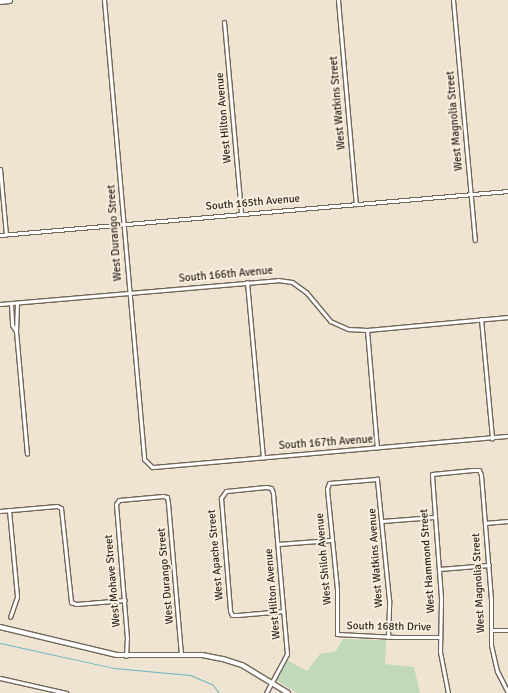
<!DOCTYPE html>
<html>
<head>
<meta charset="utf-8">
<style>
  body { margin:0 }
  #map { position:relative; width:508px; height:693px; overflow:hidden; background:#efe3d2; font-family:Signika,sans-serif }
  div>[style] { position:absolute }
  .green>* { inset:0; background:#c0d9bb }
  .stream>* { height:1px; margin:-0.5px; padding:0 0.5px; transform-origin:0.5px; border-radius:0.5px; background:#69b6c1 }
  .roads { filter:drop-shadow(1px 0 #726758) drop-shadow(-1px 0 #726758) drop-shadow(0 1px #726758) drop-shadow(0 -1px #726758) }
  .minor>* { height:3px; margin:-1.5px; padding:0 1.5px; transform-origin:1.5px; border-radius:1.5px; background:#fff }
  .tertiary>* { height:4px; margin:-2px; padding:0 2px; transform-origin:2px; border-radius:2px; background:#fff }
  .secondary>* { height:4.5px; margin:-2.25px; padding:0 2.25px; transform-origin:2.25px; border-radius:2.25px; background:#fff }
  span { translate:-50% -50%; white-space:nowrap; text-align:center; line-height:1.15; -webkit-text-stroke:3.5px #fcf0df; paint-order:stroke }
  .street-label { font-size:11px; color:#2e2923 }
</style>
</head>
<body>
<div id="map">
  <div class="green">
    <div style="clip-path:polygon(343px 639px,386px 640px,385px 664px,414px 667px,420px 693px,297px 693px,276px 680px,287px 660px,307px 671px,320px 654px,336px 651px)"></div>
  </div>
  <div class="stream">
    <div style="left:0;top:643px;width:117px;rotate:12.4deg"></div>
    <div style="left:114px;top:668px;width:76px;rotate:5.3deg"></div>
    <div style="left:190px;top:675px;width:25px;rotate:23deg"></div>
    <div style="left:213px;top:685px;width:10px;rotate:53deg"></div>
  </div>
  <div class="roads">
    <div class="minor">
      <div style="left:104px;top:0;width:461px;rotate:85deg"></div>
      <div style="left:144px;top:459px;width:11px;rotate:45deg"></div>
      <div style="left:152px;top:467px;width:357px;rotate:-5deg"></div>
      <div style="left:338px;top:0;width:205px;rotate:85deg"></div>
      <div style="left:453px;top:0;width:241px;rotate:84.8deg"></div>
      <div style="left:224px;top:22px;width:192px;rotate:84.9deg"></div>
      <div style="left:0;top:169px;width:66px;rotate:84.8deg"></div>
      <div style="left:0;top:235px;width:510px;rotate:-4.95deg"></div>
      <div style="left:247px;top:282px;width:176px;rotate:84.8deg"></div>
      <div style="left:11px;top:303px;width:22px;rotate:87deg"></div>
      <div style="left:12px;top:325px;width:7px;rotate:56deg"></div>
      <div style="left:17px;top:303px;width:28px;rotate:92deg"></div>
      <div style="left:16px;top:331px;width:123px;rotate:84.9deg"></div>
      <div style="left:0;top:304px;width:279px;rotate:-4.9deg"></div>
      <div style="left:278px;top:280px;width:14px;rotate:8deg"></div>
      <div style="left:292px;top:282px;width:17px;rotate:36deg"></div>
      <div style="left:306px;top:292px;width:38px;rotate:50deg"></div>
      <div style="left:330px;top:321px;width:20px;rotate:24deg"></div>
      <div style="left:348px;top:329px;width:19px;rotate:3deg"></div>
      <div style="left:367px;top:330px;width:142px;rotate:-5.3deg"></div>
      <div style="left:481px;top:319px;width:120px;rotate:84.7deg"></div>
      <div style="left:367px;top:330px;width:118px;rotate:85.2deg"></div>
      <div style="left:9px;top:510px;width:87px;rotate:84.7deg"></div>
      <div style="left:17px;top:597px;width:21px;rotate:109deg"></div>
      <div style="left:0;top:511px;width:57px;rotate:-5deg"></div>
      <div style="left:57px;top:506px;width:4px;rotate:27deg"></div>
      <div style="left:61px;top:508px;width:95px;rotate:83.9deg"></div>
      <div style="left:71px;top:602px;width:5px;rotate:22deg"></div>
      <div style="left:76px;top:604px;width:49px;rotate:-4.7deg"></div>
      <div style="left:382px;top:521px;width:52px;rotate:-4.4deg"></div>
      <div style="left:485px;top:523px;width:23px;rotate:-5deg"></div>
      <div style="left:278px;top:544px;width:53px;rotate:-4.3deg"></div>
      <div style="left:439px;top:569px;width:50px;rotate:-4.6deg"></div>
      <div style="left:491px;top:630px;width:17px"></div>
      <div style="left:388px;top:637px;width:37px;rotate:-88deg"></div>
      <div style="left:389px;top:600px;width:122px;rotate:-95.7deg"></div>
      <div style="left:377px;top:479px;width:48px;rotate:175.2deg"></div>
      <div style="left:329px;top:483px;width:6px;rotate:108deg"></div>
      <div style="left:327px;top:489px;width:101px;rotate:84.3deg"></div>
      <div style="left:337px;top:590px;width:44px;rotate:90deg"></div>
      <div style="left:337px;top:634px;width:59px;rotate:2.9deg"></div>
      <div style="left:396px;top:637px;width:44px"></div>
      <div style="left:126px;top:656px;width:18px;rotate:-87deg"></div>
      <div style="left:127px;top:638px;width:134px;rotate:-94.7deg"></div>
      <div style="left:116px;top:504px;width:5px;rotate:-53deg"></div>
      <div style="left:119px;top:500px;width:44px;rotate:-5.2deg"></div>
      <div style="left:163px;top:496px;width:4px;rotate:14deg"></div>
      <div style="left:167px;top:497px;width:6px;rotate:81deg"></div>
      <div style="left:168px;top:503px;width:152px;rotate:85.1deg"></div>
      <div style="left:0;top:678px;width:68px;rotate:12.8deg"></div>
      <div style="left:266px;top:693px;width:44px;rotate:-61.7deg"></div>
      <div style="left:287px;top:654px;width:162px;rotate:-95deg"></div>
      <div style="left:273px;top:493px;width:5px;rotate:-112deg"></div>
      <div style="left:271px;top:488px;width:5px;rotate:-169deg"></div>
      <div style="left:266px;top:487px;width:40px;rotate:174.3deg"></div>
      <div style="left:226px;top:491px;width:9px;rotate:126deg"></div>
      <div style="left:221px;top:498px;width:113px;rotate:85.4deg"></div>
      <div style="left:230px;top:611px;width:4px;rotate:63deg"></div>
      <div style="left:232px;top:615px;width:6px"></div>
      <div style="left:238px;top:615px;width:45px;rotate:-5.1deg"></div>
      <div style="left:448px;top:693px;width:42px;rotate:-101deg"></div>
      <div style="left:440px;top:652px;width:54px;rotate:-88.9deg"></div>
      <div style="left:441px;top:598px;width:124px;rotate:-94.2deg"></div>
      <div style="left:432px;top:474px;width:41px;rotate:-5.6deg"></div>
      <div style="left:473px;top:470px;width:6px"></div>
      <div style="left:479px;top:470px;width:5px;rotate:68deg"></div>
      <div style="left:481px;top:475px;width:124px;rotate:85.4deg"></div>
      <div style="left:491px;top:599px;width:46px;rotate:90deg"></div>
      <div style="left:491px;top:645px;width:27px;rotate:77deg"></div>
      <div style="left:497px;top:671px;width:25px;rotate:63deg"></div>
    </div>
    <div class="tertiary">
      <div style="left:0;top:627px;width:120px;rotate:13.5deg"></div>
      <div style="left:117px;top:655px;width:85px"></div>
      <div style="left:202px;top:655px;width:21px;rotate:11deg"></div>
      <div style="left:223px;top:659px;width:20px;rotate:18deg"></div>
      <div style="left:242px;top:665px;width:54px;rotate:31.3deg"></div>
    </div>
    <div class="secondary">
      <div style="left:0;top:1px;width:9px;rotate:-6deg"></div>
    </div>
  </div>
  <div class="street-label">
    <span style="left:338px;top:103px;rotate:-95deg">West Watkins Street</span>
    <span style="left:224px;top:118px;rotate:-95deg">West Hilton Avenue</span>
    <span style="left:455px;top:121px;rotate:-95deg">West Magnolia Street</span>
    <span style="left:253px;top:203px;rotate:-5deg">South 165th Avenue</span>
    <span style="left:115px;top:233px;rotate:-94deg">West Durango Street</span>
    <span style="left:226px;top:275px;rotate:-5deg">South 166th Avenue</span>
    <span style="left:326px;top:443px;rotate:-4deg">South 167th Avenue</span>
    <span style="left:216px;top:555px;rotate:-95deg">West Apache Street</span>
    <span style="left:376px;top:558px;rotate:-94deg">West Watkins Avenue</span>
    <span style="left:324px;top:559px;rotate:-95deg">West Shiloh Avenue</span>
    <span style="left:428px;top:561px;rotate:-94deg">West Hammond Street</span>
    <span style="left:166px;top:576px;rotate:-95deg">West Durango Street</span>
    <span style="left:113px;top:581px;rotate:-95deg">West Mohave Street</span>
    <span style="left:479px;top:583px;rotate:-93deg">West Magnolia Street</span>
    <span style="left:273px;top:594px;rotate:-95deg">West Hilton Avenue</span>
    <span style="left:389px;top:627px;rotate:1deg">South 168th Drive</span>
  </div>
</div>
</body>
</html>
